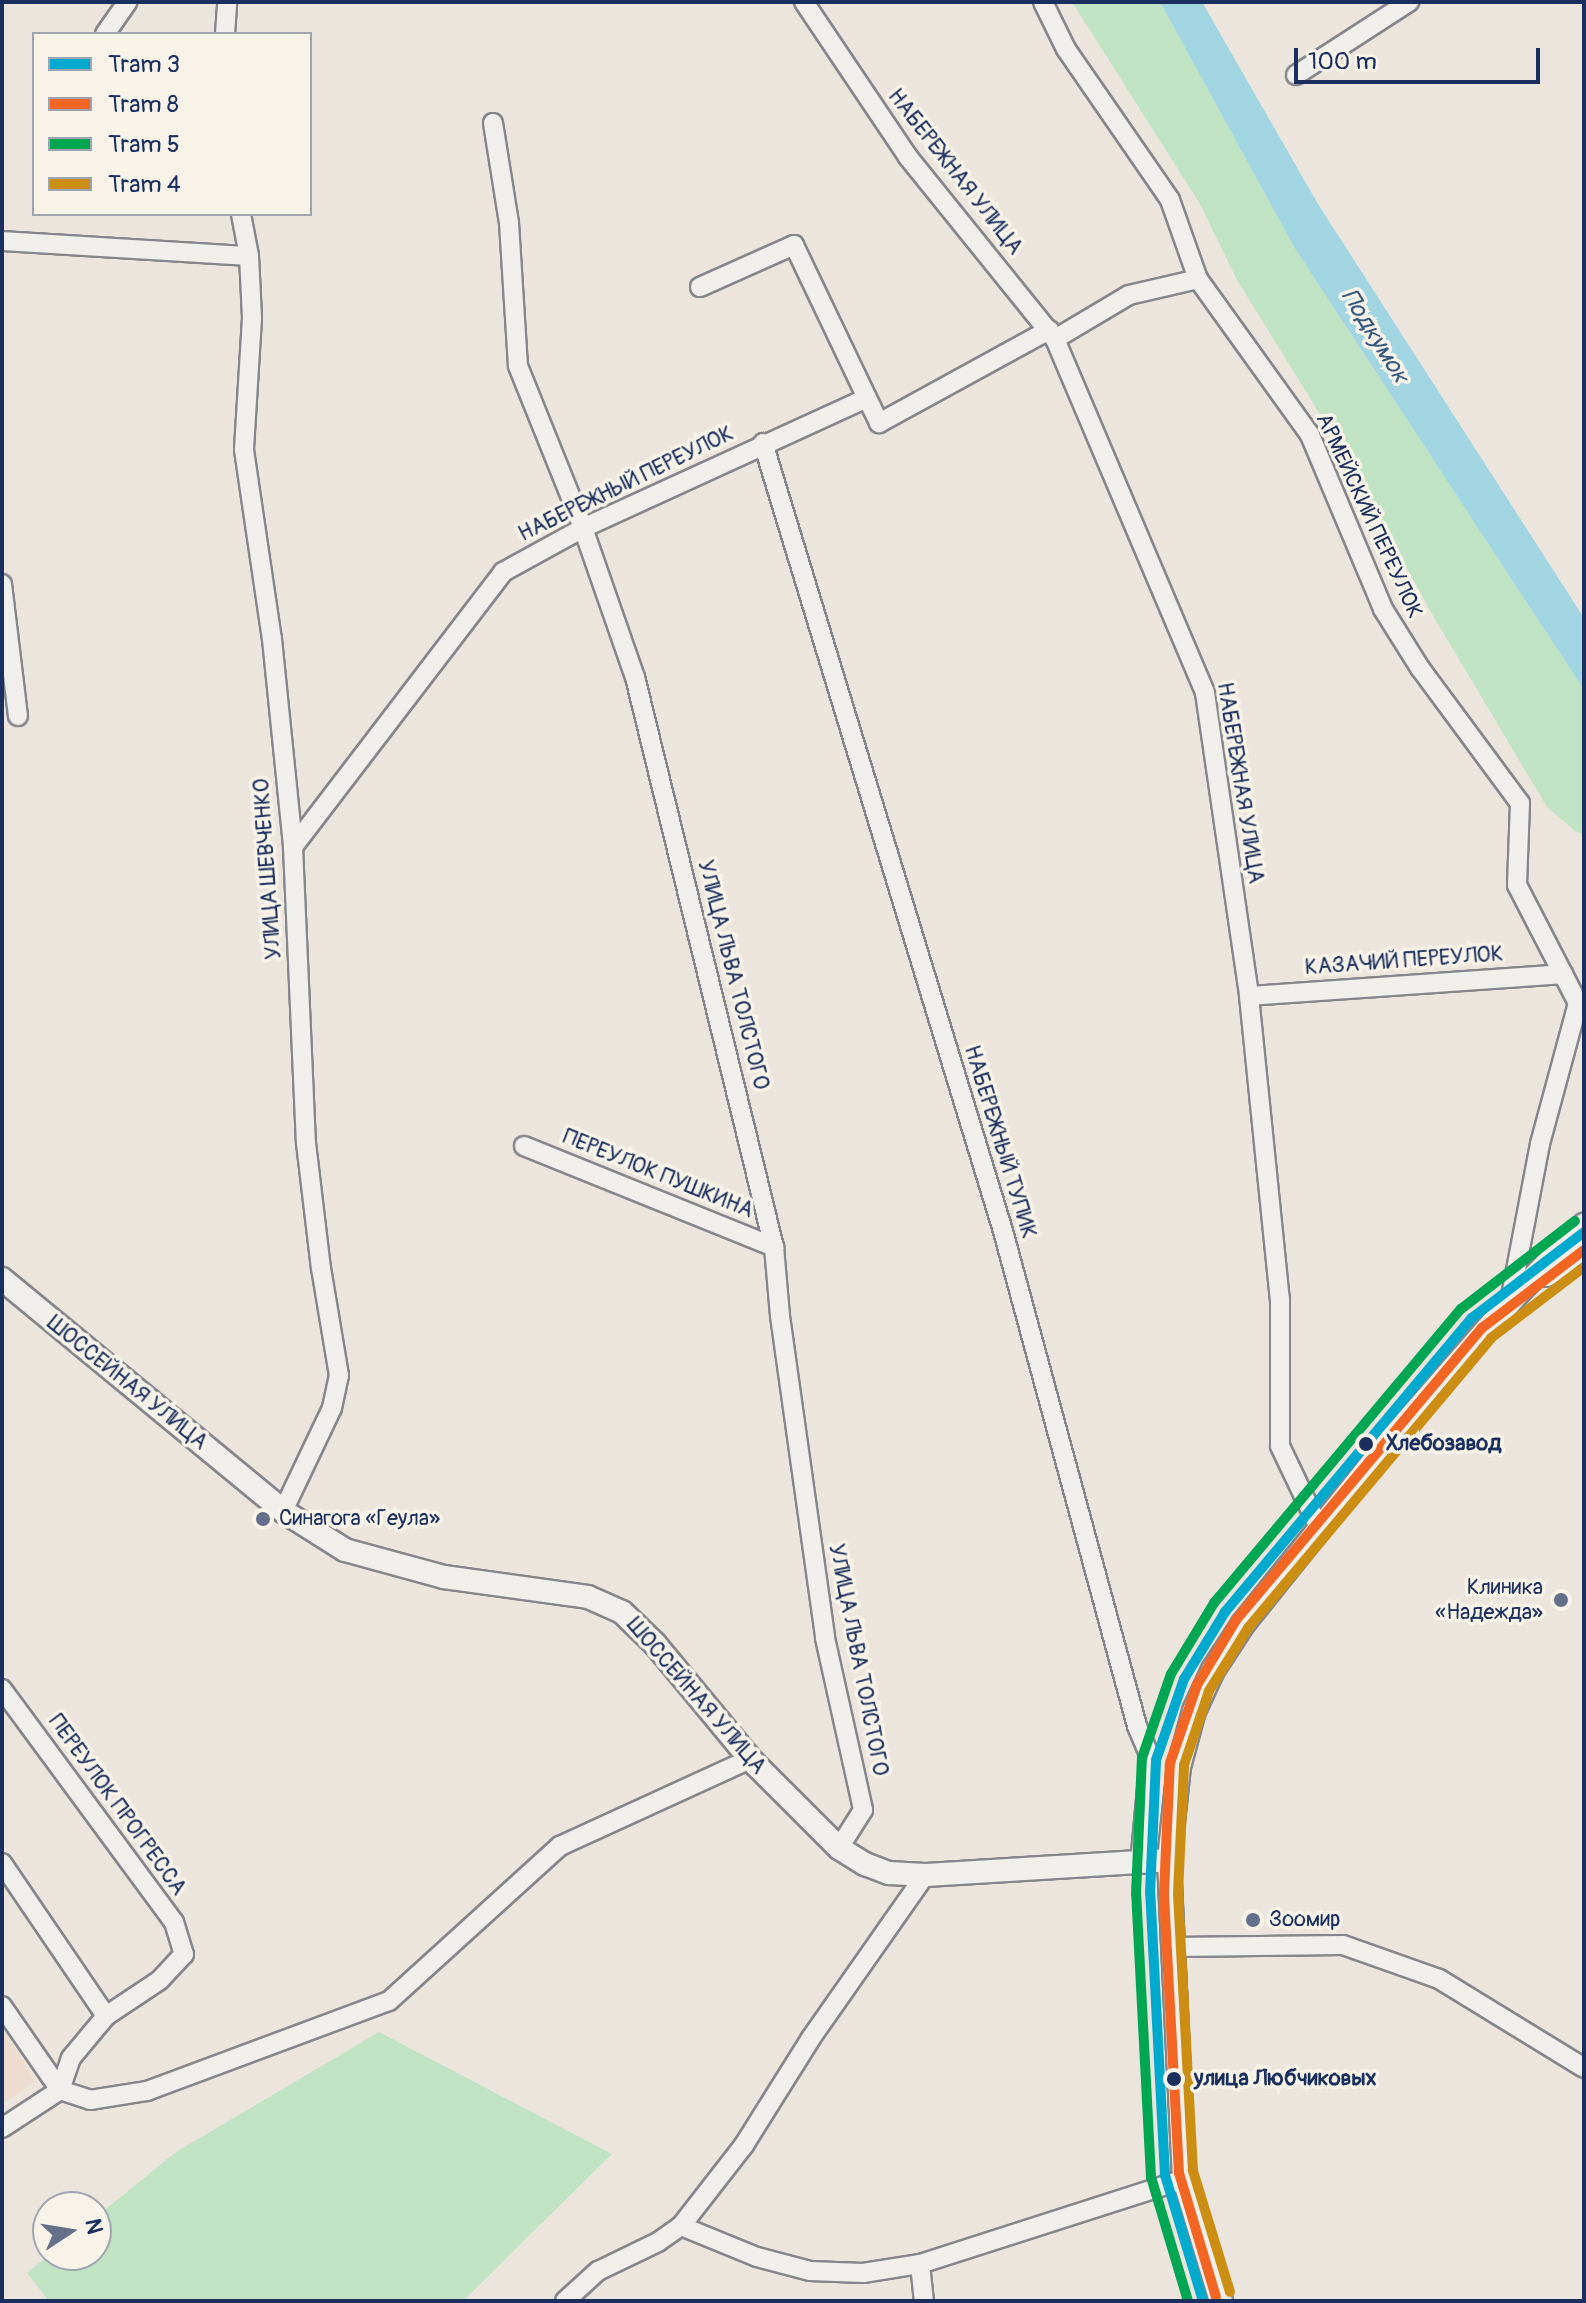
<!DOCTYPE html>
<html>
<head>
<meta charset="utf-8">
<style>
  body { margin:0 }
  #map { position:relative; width:1586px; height:2303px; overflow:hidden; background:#ece5dd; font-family:Pangolin,sans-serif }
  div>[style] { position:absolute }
  .built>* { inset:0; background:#eddccf }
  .green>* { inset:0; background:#bfe3c3 }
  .water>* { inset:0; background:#a2d5e2 }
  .roads { filter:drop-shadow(2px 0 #85868b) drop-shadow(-2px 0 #85868b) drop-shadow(0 2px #85868b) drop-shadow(0 -2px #85868b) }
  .minor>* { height:18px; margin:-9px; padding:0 9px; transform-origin:9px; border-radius:9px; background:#f1efeb }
  .major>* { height:22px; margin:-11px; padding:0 11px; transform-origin:11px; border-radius:11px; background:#f1efeb }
  .tram-1>* { height:10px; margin:-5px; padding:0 5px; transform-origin:5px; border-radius:5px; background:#00a9ce }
  .tram-2>* { height:10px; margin:-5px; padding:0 5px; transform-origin:5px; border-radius:5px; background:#f26522 }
  .tram-3>* { height:10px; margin:-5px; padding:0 5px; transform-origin:5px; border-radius:5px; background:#00a651 }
  .tram-4>* { height:10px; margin:-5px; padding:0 5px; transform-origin:5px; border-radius:5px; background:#cb8e13 }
  .dots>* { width:22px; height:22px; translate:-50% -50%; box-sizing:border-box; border:4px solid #f7f3e8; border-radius:50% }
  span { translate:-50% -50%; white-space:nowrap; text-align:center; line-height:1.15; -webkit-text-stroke:7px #f7f3e8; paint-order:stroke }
  .street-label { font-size:22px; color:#1b2f5e }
  .stop-label { font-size:22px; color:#1b2f5e; font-weight:700 }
  .left { translate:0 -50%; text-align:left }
  .poi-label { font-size:22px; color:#1b2f5e }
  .right { translate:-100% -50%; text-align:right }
  .water-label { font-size:24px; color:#355780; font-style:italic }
  .frame { position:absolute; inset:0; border:4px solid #1b2f5e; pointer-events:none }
  .legend { position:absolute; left:32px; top:32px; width:280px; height:184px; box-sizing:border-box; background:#f7f3e8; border:2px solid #9fa5b1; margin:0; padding:10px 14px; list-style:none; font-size:24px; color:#1b2f5e }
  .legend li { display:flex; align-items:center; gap:16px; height:40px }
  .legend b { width:40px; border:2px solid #9fa5b1 }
  .north { position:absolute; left:32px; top:2191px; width:80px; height:80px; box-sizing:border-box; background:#f7f3e8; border:2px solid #9fa5b1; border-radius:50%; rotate:78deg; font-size:22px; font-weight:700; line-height:32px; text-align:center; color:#1b2f5e }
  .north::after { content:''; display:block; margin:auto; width:28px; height:36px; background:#646f8a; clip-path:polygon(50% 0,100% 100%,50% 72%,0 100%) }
  .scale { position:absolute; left:1294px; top:48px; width:246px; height:36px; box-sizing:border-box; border:4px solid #1b2f5e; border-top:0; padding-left:10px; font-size:24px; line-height:28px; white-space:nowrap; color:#1b2f5e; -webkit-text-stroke:6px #f7f3e8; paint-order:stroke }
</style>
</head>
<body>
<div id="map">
  <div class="built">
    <div style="clip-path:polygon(2px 2027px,35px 2081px,2px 2105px)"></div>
  </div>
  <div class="green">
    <div style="clip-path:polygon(1072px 2px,1160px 2px,1294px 247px,1584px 690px,1584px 835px,1575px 831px,1547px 807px,1432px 614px,1339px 445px,1237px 280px,1200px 204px)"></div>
    <div style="clip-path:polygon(379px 2032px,612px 2154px,463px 2301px,49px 2301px,27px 2273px,49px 2255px,96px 2255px,96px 2217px,176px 2152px)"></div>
  </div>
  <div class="water">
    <div style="clip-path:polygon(1160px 2px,1202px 2px,1318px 204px,1584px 618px,1584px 690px,1294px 247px)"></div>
  </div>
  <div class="roads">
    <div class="minor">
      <div style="left:804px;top:2px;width:187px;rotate:56.1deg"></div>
      <div style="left:908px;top:157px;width:234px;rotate:51.1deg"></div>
      <div style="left:1055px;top:339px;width:384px;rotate:67deg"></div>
      <div style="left:1205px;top:693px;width:306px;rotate:81.7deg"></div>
      <div style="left:1249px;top:996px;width:305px;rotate:84.2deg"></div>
      <div style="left:1280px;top:1299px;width:147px;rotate:90deg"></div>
      <div style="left:1280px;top:1446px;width:93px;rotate:64.5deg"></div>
      <div style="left:1043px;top:2px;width:52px;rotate:63.9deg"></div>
      <div style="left:1066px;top:49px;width:183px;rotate:55.4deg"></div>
      <div style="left:1170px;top:200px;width:84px;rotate:70.5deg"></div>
      <div style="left:1198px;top:279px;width:192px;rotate:54.3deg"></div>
      <div style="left:1310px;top:435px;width:189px;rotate:67.2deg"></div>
      <div style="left:1383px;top:609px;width:70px;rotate:57.9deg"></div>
      <div style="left:1420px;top:668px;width:168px;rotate:53.5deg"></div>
      <div style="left:1520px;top:803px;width:82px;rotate:92.1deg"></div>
      <div style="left:1517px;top:885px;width:133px;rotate:62.7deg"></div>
      <div style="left:1578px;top:1003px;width:146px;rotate:105.1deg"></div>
      <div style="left:1540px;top:1144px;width:160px;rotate:100.8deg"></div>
      <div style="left:105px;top:34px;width:39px;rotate:-55deg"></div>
      <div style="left:225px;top:34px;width:32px;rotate:-86deg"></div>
      <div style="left:1296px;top:75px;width:135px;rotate:-32.9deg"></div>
      <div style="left:493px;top:123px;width:101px;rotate:80.9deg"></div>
      <div style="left:509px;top:223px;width:143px;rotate:86.4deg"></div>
      <div style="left:518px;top:366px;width:175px;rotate:68.1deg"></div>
      <div style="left:583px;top:528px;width:158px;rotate:70.8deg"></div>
      <div style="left:635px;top:677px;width:587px;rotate:76.3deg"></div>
      <div style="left:774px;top:1247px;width:69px;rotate:85deg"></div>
      <div style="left:780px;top:1316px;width:325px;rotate:82deg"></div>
      <div style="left:825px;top:1638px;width:176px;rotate:77.5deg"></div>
      <div style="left:863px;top:1810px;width:45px;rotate:122.3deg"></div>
      <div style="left:241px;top:214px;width:43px;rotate:79.2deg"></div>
      <div style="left:249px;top:256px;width:62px;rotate:87.2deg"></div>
      <div style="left:252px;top:318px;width:132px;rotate:93.5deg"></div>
      <div style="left:244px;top:450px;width:191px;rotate:81.6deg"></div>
      <div style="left:272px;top:639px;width:209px;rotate:84.2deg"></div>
      <div style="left:293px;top:847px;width:296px;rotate:87.5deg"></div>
      <div style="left:306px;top:1143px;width:126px;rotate:83.2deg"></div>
      <div style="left:321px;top:1268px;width:109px;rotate:80.5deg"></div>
      <div style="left:339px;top:1375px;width:34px;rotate:102deg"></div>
      <div style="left:332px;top:1408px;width:114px;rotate:115.4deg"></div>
      <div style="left:2px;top:241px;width:247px;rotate:3.5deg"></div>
      <div style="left:700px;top:287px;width:103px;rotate:-24.1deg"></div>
      <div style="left:794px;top:245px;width:170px;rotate:64.5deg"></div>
      <div style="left:1055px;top:339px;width:86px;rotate:-30.7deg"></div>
      <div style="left:1129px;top:295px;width:71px;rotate:-13.1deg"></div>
      <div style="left:763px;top:443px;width:824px;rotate:73.06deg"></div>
      <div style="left:1003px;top:1231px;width:513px;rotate:74.85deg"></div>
      <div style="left:1137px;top:1726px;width:33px;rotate:67deg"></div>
      <div style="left:1150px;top:1756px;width:107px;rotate:95.3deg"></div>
      <div style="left:2px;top:584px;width:133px;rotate:83.1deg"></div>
      <div style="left:293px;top:847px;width:346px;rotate:-52.6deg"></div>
      <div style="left:503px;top:572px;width:91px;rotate:-28.8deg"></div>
      <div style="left:583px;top:528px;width:312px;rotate:-24.6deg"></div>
      <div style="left:867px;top:398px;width:28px;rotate:64deg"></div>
      <div style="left:879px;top:423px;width:194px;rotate:-28.7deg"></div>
      <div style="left:1249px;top:996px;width:315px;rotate:-4deg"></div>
      <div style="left:524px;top:1146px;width:270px;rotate:22deg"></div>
      <div style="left:2px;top:1689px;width:290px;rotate:53.6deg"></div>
      <div style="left:174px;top:1922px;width:34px;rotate:73deg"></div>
      <div style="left:184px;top:1954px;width:35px;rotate:133deg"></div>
      <div style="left:160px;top:1980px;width:65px;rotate:146.3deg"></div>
      <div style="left:106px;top:2016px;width:55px;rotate:129.8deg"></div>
      <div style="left:71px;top:2058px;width:34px;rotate:109deg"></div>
      <div style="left:2px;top:1863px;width:185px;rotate:55.8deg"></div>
      <div style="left:1175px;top:1947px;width:168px;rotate:-0.7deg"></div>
      <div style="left:1343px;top:1945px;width:102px;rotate:19.5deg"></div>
      <div style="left:1439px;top:1979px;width:170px;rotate:31.5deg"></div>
      <div style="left:2px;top:2006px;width:102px;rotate:55.4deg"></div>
      <div style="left:2px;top:2128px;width:69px;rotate:-33.2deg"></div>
      <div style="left:60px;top:2090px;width:32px;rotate:18deg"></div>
      <div style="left:90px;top:2100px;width:58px;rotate:-9deg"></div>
      <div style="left:147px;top:2091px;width:258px;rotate:-20.4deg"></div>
      <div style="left:389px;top:2001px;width:231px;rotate:-42.2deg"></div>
      <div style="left:560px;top:1846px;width:209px;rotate:-24.6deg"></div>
      <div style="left:681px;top:2226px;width:82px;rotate:22.2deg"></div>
      <div style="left:757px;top:2257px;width:55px;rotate:14.8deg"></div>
      <div style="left:810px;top:2271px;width:53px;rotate:2.2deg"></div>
      <div style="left:863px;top:2273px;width:58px;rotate:-9deg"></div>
      <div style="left:920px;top:2264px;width:277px;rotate:-17.8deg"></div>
      <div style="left:920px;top:2264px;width:37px;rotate:84deg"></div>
      <div style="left:565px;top:2301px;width:45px;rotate:-42.3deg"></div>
      <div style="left:598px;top:2271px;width:67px;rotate:-25.8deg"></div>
      <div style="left:658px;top:2242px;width:28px;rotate:-35deg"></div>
      <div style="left:681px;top:2226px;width:103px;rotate:-52.1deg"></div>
      <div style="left:744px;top:2145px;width:126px;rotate:-57.9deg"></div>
      <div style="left:811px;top:2038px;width:199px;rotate:-55deg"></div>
    </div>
    <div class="major">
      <div style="left:1547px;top:1275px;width:45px;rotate:-35.1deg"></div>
      <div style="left:2px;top:1279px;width:364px;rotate:39.5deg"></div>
      <div style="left:283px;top:1511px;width:73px;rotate:32.2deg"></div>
      <div style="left:345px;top:1550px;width:103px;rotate:15.3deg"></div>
      <div style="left:444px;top:1577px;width:145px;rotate:7.9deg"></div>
      <div style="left:588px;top:1597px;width:37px;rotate:24deg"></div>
      <div style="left:622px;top:1612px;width:46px;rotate:44.1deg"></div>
      <div style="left:655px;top:1644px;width:149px;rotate:50.4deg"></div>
      <div style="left:750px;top:1759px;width:126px;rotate:45deg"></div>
      <div style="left:839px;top:1848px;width:31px;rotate:32deg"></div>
      <div style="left:865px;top:1864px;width:26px;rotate:21deg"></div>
      <div style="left:889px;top:1873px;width:36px;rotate:3deg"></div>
      <div style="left:925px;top:1875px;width:244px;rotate:-3.5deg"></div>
      <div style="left:1221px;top:2301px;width:127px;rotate:-106.9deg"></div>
      <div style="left:1184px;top:2179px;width:319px;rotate:-92.7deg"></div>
      <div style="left:1169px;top:1860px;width:94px;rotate:-83.9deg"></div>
      <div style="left:1179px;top:1767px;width:58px;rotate:-75deg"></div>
      <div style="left:1194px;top:1711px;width:45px;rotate:-65.1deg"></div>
      <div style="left:1213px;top:1670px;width:55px;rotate:-56.9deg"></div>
      <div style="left:1243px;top:1624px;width:240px;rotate:-51.3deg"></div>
      <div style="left:1393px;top:1437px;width:191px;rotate:-49deg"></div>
      <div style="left:1518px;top:1293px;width:95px;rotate:-45.9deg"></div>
    </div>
  </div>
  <div class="tram-1">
    <div style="left:1203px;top:2301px;width:132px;rotate:-106.8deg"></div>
    <div style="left:1165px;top:2175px;width:282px;rotate:-93deg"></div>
    <div style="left:1150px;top:1893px;width:133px;rotate:-87.4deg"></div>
    <div style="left:1156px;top:1760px;width:86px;rotate:-70.9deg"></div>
    <div style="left:1184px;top:1679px;width:79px;rotate:-58.5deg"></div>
    <div style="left:1225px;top:1612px;width:384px;rotate:-50deg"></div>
    <div style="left:1472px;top:1318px;width:141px;rotate:-37.5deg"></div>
  </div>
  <div class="tram-2">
    <div style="left:1216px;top:2297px;width:129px;rotate:-106.6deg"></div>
    <div style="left:1179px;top:2173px;width:280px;rotate:-93.1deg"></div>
    <div style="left:1164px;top:1893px;width:130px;rotate:-87.4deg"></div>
    <div style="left:1170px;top:1763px;width:83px;rotate:-70.9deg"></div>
    <div style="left:1197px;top:1685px;width:76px;rotate:-59deg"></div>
    <div style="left:1236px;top:1620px;width:382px;rotate:-49.9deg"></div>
    <div style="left:1482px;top:1328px;width:128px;rotate:-37.4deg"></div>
  </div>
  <div class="tram-3">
    <div style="left:1188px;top:2301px;width:129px;rotate:-106.6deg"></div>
    <div style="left:1151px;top:2177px;width:283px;rotate:-93deg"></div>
    <div style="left:1136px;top:1894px;width:136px;rotate:-87.5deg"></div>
    <div style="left:1142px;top:1758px;width:89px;rotate:-71deg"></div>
    <div style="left:1171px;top:1674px;width:83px;rotate:-58.8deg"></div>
    <div style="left:1214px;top:1603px;width:384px;rotate:-50deg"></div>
    <div style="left:1461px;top:1309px;width:144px;rotate:-37.7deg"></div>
  </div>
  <div class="tram-4">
    <div style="left:1230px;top:2292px;width:127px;rotate:-107deg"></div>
    <div style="left:1193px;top:2171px;width:278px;rotate:-93.1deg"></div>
    <div style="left:1178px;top:1893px;width:128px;rotate:-87.3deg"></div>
    <div style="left:1184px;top:1765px;width:78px;rotate:-71.3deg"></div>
    <div style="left:1209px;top:1691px;width:74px;rotate:-58.2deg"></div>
    <div style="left:1248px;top:1628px;width:378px;rotate:-50deg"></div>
    <div style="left:1491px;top:1338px;width:117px;rotate:-37.4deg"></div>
  </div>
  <div class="dots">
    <div style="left:1366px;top:1444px;background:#1b2f5e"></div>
    <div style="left:263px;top:1519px;background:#646f8a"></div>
    <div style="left:1561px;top:1600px;background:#646f8a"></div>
    <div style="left:1253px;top:1920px;background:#646f8a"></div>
    <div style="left:1174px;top:2079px;background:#1b2f5e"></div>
  </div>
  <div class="street-label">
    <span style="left:955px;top:172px;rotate:52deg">НАБЕРЕЖНАЯ УЛИЦА</span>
    <span style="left:626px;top:484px;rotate:-26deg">НАБЕРЕЖНЫЙ ПЕРЕУЛОК</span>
    <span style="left:1369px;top:516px;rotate:65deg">АРМЕЙСКИЙ ПЕРЕУЛОК</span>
    <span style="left:1240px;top:783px;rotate:81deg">НАБЕРЕЖНАЯ УЛИЦА</span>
    <span style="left:268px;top:869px;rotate:-94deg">УЛИЦА ШЕВЧЕНКО</span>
    <span style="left:1404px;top:961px;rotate:-4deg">КАЗАЧИЙ ПЕРЕУЛОК</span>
    <span style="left:733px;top:975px;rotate:76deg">УЛИЦА ЛЬВА ТОЛСТОГО</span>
    <span style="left:1000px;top:1142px;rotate:73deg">НАБЕРЕЖНЫЙ ТУПИК</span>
    <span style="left:658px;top:1174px;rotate:22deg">ПЕРЕУЛОК ПУШКИНА</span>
    <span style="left:127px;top:1383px;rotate:39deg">ШОССЕЙНАЯ УЛИЦА</span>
    <span style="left:858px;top:1660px;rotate:79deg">УЛИЦА ЛЬВА ТОЛСТОГО</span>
    <span style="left:696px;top:1696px;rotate:49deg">ШОССЕЙНАЯ УЛИЦА</span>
    <span style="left:117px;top:1805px;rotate:54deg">ПЕРЕУЛОК ПРОГРЕССА</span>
  </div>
  <div class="stop-label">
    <span class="left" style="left:1386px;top:1444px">Хлебозавод</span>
    <span class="left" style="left:1194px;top:2079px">улица Любчиковых</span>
  </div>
  <div class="poi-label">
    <span class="left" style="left:279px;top:1519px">Синагога «Геула»</span>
    <span class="right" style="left:1543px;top:1600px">Клиника<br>«Надежда»</span>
    <span class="left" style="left:1269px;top:1920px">Зоомир</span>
  </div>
  <div class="water-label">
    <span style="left:1375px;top:336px;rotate:58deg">Подкумок</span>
  </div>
  <div class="frame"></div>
  <ul class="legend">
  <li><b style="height:10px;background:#00a9ce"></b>Tram 3</li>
  <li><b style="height:10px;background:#f26522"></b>Tram 8</li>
  <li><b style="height:10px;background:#00a651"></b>Tram 5</li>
  <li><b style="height:10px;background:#cb8e13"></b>Tram 4</li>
  </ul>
  <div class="north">N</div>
  <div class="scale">100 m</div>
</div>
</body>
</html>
